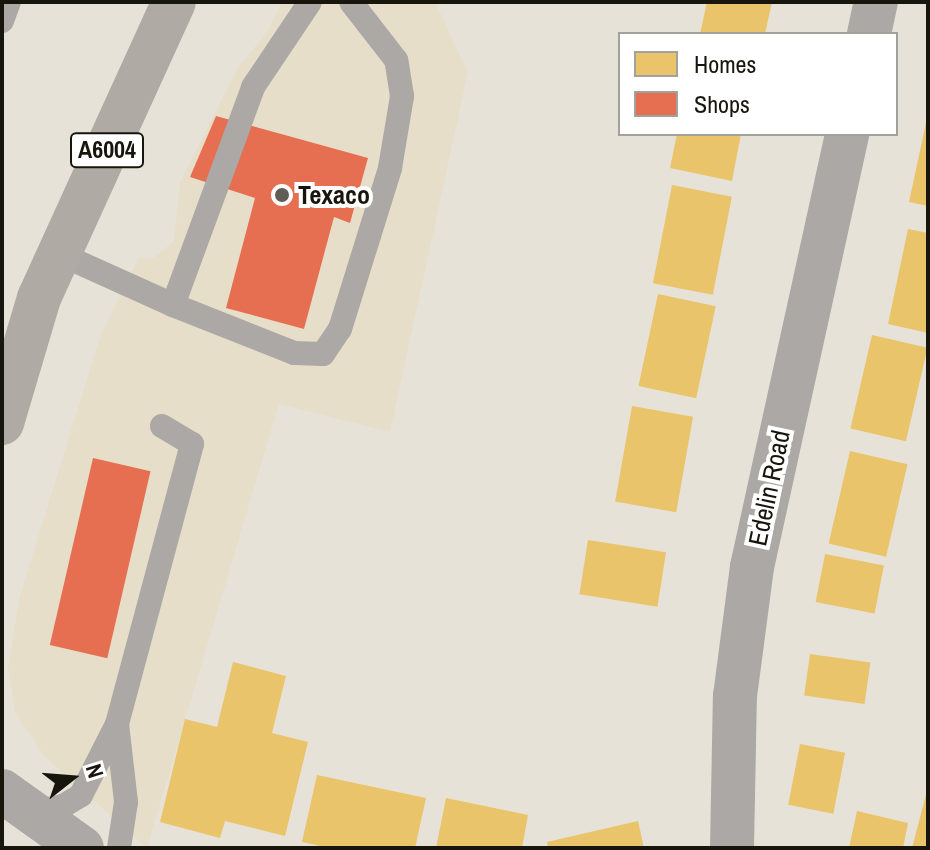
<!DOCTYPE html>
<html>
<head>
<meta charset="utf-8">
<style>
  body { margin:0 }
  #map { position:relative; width:930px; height:850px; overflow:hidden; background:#e7e2d7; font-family:"Archivo Narrow",sans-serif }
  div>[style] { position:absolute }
  .built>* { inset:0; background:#e6dec9 }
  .homes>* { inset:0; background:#e9c46a; transform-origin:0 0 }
  .shops>* { inset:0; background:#e76f51; transform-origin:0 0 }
  .service>* { height:24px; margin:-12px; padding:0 12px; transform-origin:12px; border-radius:12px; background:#aca8a5 }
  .minor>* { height:44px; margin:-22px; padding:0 22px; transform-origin:22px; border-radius:22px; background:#aca8a5 }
  .tertiary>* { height:44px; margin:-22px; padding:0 22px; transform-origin:22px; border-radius:22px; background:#aca8a5 }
  .primary>* { height:44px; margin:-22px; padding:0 22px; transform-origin:22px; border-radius:22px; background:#afaaa4 }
  .dots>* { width:22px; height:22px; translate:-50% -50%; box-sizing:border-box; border:4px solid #fff; border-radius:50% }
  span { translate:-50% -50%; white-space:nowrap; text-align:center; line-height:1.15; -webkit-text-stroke:8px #fff; paint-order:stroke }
  .shield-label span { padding:2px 6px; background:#fff; border:2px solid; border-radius:6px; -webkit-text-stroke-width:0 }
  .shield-label { font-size:24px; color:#18150d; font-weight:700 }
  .poi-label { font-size:26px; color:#18150d; font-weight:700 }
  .left { translate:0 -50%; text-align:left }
  .street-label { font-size:26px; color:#18150d }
  .frame { position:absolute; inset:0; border:4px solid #18150d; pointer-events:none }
  .legend { position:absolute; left:618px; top:32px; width:280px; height:104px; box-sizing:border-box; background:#fff; border:2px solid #a3a19e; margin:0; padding:10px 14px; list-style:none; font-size:24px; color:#18150d }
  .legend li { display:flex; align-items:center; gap:16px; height:40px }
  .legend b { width:40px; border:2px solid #a3a19e }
  .north { position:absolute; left:32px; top:738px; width:80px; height:80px; -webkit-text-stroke:6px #fff; paint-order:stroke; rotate:73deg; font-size:22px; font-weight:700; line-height:32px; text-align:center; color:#18150d }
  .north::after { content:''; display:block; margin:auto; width:28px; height:36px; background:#18150d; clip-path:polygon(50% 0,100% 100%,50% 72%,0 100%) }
</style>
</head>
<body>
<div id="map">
  <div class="built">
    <div style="clip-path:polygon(282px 2px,435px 2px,468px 72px,390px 432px,279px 404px,147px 848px,45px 757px,15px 712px,8px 669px,19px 599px,100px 337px,138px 258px,152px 259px,174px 241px,180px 182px,237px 69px,267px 32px)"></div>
  </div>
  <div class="homes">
    <div style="clip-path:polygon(707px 2px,772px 2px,765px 34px,700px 34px)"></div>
    <div style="clip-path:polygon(927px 118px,928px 118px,928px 206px,909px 202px)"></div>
    <div style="clip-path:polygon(677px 134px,741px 134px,732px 181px,670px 168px)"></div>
    <div style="left:672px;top:185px;width:61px;height:100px;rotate:11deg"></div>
    <div style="clip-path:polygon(908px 229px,928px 233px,928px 333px,888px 324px)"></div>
    <div style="left:658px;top:294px;width:59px;height:94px;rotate:12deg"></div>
    <div style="left:872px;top:335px;width:57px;height:96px;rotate:13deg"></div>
    <div style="left:632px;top:406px;width:62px;height:97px;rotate:10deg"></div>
    <div style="left:850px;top:451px;width:59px;height:95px;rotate:13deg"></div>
    <div style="left:588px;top:540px;width:79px;height:55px;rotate:9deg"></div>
    <div style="left:825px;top:554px;width:60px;height:49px;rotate:11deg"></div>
    <div style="left:810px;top:654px;width:61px;height:42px;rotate:8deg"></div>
    <div style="clip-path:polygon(233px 662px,286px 676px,272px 733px,308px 742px,285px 836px,225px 821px,220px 838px,160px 822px,185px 719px,217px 727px)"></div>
    <div style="left:800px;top:744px;width:46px;height:62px;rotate:11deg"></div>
    <div style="clip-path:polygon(317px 775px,426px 798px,415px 848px,329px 848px,302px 842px)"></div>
    <div style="clip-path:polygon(927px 791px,928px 848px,912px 848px)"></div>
    <div style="clip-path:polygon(446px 798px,528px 815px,522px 848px,436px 848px)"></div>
    <div style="clip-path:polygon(857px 811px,908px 823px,903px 848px,849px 848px)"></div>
    <div style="clip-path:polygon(638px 821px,644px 848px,548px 848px,547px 842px)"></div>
  </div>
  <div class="shops">
    <div style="clip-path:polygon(216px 116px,368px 158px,350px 223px,334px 217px,304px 329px,226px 308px,255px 198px,190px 177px)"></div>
    <div style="left:93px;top:458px;width:59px;height:192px;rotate:13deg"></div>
  </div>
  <div class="service">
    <div style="left:2px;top:21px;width:20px;rotate:-70deg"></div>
    <div style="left:60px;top:254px;width:124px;rotate:24.3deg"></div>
    <div style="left:173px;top:305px;width:232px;rotate:-69.8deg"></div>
    <div style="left:253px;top:87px;width:102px;rotate:-56.2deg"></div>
    <div style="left:173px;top:305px;width:130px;rotate:21.6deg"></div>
    <div style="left:294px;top:353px;width:29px;rotate:2deg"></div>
    <div style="left:323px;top:354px;width:30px;rotate:-56deg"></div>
    <div style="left:340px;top:329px;width:169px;rotate:-72.7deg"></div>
    <div style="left:390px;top:168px;width:73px;rotate:-80.5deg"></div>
    <div style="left:402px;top:96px;width:36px;rotate:-99deg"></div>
    <div style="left:396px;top:60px;width:73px;rotate:-127.8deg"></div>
    <div style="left:117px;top:724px;width:79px;rotate:83.4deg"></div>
    <div style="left:126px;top:802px;width:47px;rotate:98.7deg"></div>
    <div style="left:33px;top:812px;width:31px;rotate:-11deg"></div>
    <div style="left:63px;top:806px;width:21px;rotate:-31deg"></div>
    <div style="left:81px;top:795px;width:80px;rotate:-63.1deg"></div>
    <div style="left:117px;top:724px;width:290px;rotate:-75deg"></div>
    <div style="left:192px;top:444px;width:35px;rotate:-149deg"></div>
  </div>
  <div class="minor">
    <div style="left:869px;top:34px;width:33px;rotate:-78deg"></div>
    <div style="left:732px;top:848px;width:152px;rotate:-88.9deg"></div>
    <div style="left:735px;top:696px;width:130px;rotate:-82.5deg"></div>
    <div style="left:752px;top:567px;width:443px;rotate:-77.6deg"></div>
  </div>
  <div class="tertiary">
    <div style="left:2px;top:791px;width:98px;rotate:35.5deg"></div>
  </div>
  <div class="primary">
    <div style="left:2px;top:423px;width:130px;rotate:-73.5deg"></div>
    <div style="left:39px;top:298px;width:325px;rotate:-65.5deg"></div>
  </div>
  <div class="dots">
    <div style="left:282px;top:195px;background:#605d54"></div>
  </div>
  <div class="shield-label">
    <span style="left:107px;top:150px">A6004</span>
  </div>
  <div class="poi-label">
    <span class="left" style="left:298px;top:195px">Texaco</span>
  </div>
  <div class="street-label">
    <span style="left:769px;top:488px;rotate:-78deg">Edelin Road</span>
  </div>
  <div class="frame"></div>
  <ul class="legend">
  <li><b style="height:22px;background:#e9c46a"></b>Homes</li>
  <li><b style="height:22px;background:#e76f51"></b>Shops</li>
  </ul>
  <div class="north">N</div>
</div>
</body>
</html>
